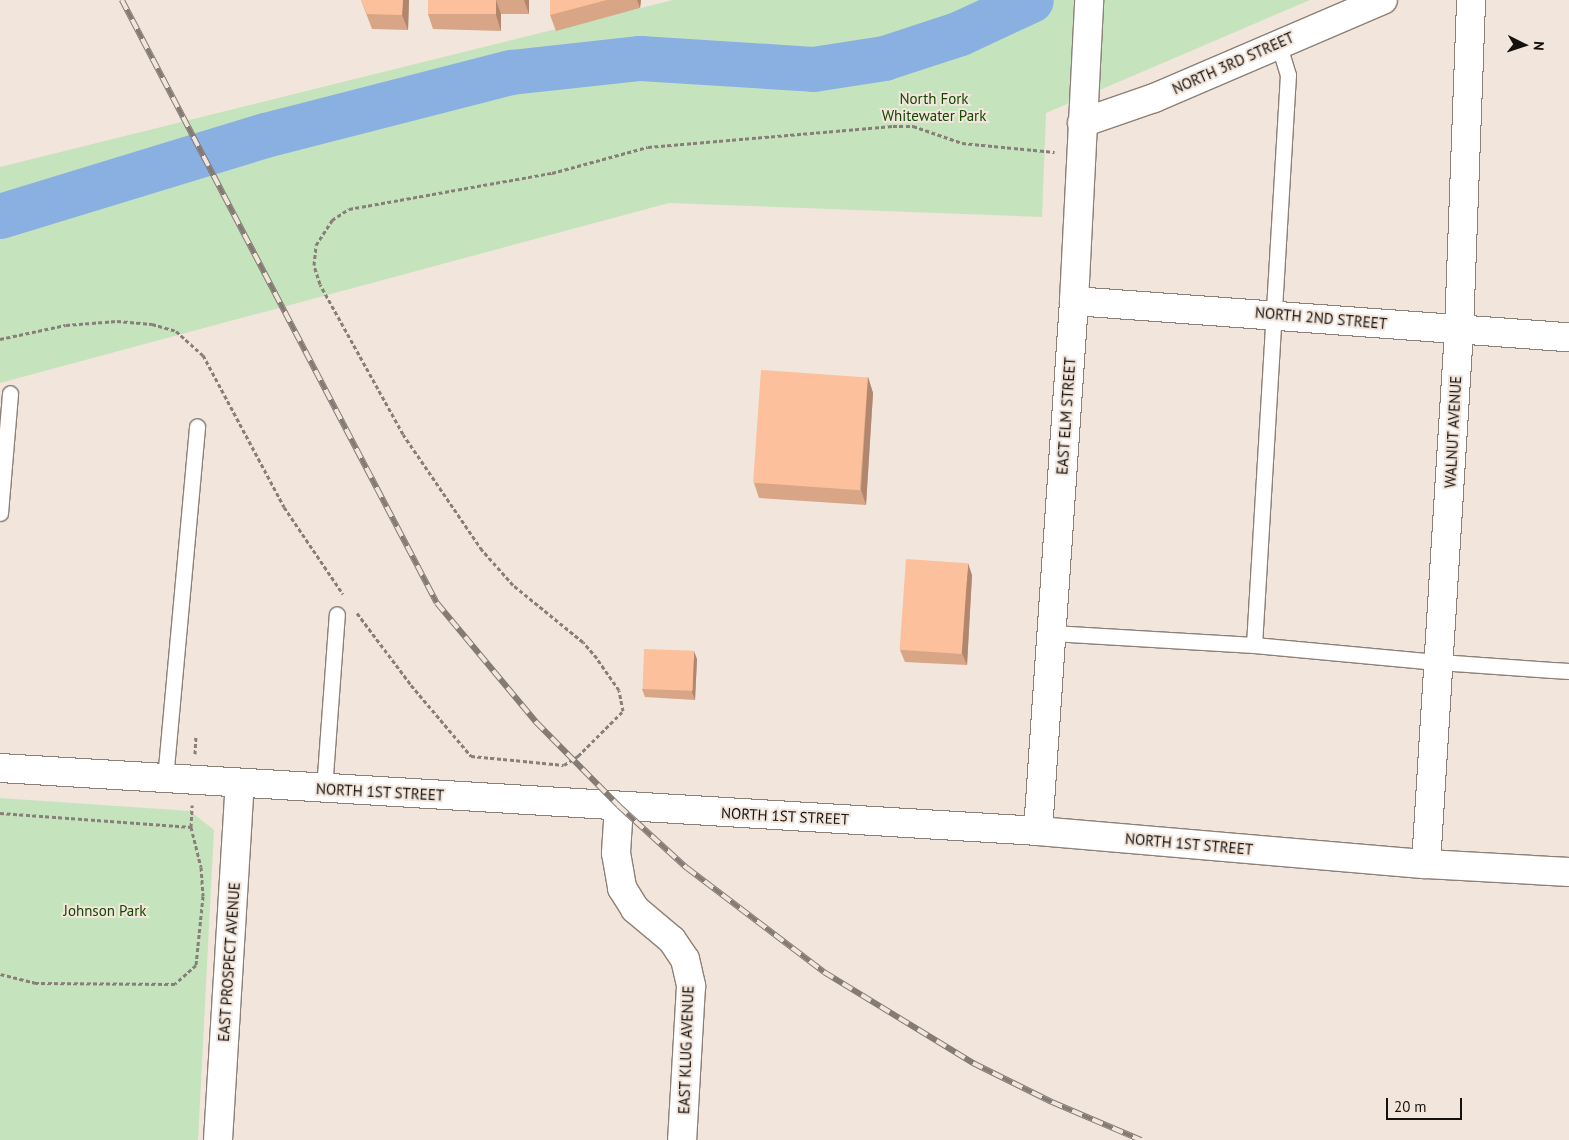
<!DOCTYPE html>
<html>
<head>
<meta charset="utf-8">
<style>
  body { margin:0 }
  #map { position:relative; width:1569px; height:1140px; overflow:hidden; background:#f2e5db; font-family:"PT Sans",sans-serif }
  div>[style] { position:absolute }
  .green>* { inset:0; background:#c5e4bd }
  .river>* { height:45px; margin:-22.5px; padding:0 22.5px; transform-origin:22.5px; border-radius:22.5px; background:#8ab0e2 }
  .path>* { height:3px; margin-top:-1.5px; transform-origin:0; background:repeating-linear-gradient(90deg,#887f78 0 4px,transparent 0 6.5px) }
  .roads { filter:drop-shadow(1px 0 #8c8078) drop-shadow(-1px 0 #8c8078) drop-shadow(0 1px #8c8078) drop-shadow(0 -1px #8c8078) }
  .service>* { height:15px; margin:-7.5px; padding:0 7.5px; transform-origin:7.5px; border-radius:7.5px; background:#fff }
  .minor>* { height:28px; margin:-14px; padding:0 14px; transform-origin:14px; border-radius:14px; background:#fff }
  .tertiary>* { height:28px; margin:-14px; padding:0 14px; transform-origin:14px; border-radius:14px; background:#fff }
  .secondary>* { height:28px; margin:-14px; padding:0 14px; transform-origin:14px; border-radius:14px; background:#fff }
  .rail>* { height:5.5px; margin-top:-2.75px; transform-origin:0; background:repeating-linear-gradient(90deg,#f2e5db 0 11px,#847b75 0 22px); box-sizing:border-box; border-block:1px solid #847b75 }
  .wall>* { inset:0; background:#d9a587 }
  .shaded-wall>* { inset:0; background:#b0866e }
  .building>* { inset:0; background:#fcc09d; transform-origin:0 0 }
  span { translate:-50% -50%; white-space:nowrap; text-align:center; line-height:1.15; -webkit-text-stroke:4px #f2e5db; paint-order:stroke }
  .street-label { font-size:15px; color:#15110e }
  .park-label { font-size:15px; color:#104700 }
  .north { position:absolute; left:1499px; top:20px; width:50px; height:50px; -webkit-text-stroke:4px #f2e5db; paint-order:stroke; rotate:94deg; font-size:14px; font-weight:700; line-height:20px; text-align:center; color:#15110e }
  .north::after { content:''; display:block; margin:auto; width:18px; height:22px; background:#15110e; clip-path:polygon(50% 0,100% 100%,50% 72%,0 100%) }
  .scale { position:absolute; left:1386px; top:1098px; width:76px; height:22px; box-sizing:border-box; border:2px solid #15110e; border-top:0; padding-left:6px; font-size:15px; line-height:18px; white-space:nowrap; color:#15110e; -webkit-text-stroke:4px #f2e5db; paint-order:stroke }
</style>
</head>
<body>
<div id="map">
  <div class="green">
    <div style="clip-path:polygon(673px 0,1310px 0,1046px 113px,1042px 217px,669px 203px,0 383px,0 167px)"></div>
    <div style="clip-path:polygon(0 798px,190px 811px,214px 830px,198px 1140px,0 1140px)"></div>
  </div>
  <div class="river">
    <div style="left:0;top:216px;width:277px;rotate:-17deg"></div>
    <div style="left:265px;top:135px;width:254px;rotate:-14.4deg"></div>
    <div style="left:511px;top:72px;width:130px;rotate:-6.2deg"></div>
    <div style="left:640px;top:58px;width:173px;rotate:3.6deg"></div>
    <div style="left:813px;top:69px;width:72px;rotate:-8.8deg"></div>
    <div style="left:884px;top:58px;width:80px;rotate:-18.2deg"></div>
    <div style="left:960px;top:33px;width:78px;rotate:-24.9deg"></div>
  </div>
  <div class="path">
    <div style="left:0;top:339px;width:67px;rotate:-12deg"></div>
    <div style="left:66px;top:325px;width:51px;rotate:-4.5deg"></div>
    <div style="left:117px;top:321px;width:35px;rotate:5deg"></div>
    <div style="left:152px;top:324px;width:25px;rotate:16deg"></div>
    <div style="left:176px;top:331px;width:36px;rotate:42deg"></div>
    <div style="left:203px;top:355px;width:172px;rotate:61.9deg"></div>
    <div style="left:284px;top:507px;width:105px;rotate:55.9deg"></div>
    <div style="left:357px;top:613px;width:90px;rotate:53.1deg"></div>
    <div style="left:411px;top:685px;width:93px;rotate:49.8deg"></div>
    <div style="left:471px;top:756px;width:93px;rotate:5.5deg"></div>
    <div style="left:564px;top:765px;width:17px;rotate:-33deg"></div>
    <div style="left:578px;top:756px;width:64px;rotate:-45deg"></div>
    <div style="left:623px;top:711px;width:21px;rotate:-101deg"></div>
    <div style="left:619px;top:690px;width:39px;rotate:-125deg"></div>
    <div style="left:597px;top:658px;width:21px;rotate:-131deg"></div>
    <div style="left:583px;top:642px;width:90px;rotate:-140.8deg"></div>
    <div style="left:513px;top:585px;width:47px;rotate:-131.5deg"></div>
    <div style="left:482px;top:550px;width:140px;rotate:-124.3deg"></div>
    <div style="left:403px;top:434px;width:171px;rotate:-119deg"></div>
    <div style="left:320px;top:284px;width:20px;rotate:-108deg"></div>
    <div style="left:314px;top:265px;width:20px;rotate:-84deg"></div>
    <div style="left:316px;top:245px;width:30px;rotate:-57deg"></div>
    <div style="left:332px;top:220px;width:20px;rotate:-33deg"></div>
    <div style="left:349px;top:209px;width:206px;rotate:-10.1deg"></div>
    <div style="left:552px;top:173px;width:99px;rotate:-15.2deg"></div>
    <div style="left:648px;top:147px;width:246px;rotate:-4.9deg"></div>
    <div style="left:893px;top:126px;width:20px"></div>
    <div style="left:913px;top:126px;width:52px;rotate:19.1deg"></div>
    <div style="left:962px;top:143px;width:93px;rotate:5.5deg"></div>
    <div style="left:195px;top:754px;width:17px;rotate:-87deg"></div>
    <div style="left:0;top:813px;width:192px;rotate:4.2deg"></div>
    <div style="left:191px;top:827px;width:41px;rotate:76deg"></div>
    <div style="left:201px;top:867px;width:29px;rotate:86deg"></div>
    <div style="left:203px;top:896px;width:69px;rotate:95.8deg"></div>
    <div style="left:196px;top:965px;width:28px;rotate:138deg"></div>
    <div style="left:175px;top:984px;width:139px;rotate:-179.6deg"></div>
    <div style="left:36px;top:983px;width:37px;rotate:-166deg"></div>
    <div style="left:191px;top:827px;width:22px;rotate:-87deg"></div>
  </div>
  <div class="roads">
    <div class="service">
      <div style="left:0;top:513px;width:120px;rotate:-85.2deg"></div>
      <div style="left:1052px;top:633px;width:202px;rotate:3.4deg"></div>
      <div style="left:1254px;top:645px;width:186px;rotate:5.3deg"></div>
      <div style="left:1439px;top:662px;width:130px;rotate:4deg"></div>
      <div style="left:1254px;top:645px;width:571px;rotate:-86.59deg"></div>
      <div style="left:1288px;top:75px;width:34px;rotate:-107deg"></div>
      <div style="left:165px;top:779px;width:354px;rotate:-84.8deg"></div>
      <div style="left:324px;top:789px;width:175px;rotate:-85.8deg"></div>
    </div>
    <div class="minor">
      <div style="left:1082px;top:123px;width:76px;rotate:-19.1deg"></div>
      <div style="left:1154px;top:98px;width:249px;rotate:-23.2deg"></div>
      <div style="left:1074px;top:301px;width:496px;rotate:4.2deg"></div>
      <div style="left:1426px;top:864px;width:535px;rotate:-86.46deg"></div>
      <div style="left:1459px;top:330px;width:330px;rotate:-87.9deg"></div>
      <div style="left:218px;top:1140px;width:357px;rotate:-86.5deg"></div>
    </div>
    <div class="tertiary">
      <div style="left:619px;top:806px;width:47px;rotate:93.7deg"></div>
      <div style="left:616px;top:853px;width:36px;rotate:80deg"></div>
      <div style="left:622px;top:888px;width:25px;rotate:58deg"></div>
      <div style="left:635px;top:909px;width:48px;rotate:40deg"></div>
      <div style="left:672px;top:940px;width:23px;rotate:56deg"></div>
      <div style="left:685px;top:959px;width:28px;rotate:77deg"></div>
      <div style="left:691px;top:986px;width:154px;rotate:93.3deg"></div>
      <div style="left:1038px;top:831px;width:531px;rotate:-86.11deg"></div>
      <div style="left:1074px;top:301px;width:301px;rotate:-87.1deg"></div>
    </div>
    <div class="secondary">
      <div style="left:0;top:768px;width:1040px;rotate:3.47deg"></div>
      <div style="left:1038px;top:831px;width:389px;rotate:4.9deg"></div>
      <div style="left:1426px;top:864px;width:143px;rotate:3.2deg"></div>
    </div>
  </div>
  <div class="rail">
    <div style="left:122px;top:0;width:680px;rotate:62.42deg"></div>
    <div style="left:437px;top:603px;width:155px;rotate:50.2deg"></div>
    <div style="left:536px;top:722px;width:118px;rotate:45.3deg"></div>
    <div style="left:619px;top:806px;width:92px;rotate:42.4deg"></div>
    <div style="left:687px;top:868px;width:172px;rotate:37.2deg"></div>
    <div style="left:824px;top:972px;width:175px;rotate:31.4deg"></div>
    <div style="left:973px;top:1063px;width:88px;rotate:26.3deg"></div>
    <div style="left:1052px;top:1102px;width:97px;rotate:23.1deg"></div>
  </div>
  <div class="wall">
    <div style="clip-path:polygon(361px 0,409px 0,408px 30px,372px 29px)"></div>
    <div style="clip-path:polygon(428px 0,529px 0,529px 14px,501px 14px,501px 31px,433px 29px,428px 14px)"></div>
    <div style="clip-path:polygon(550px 0,641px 0,640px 8px,556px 31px,550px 15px)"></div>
    <div style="clip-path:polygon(868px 377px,873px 393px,866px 505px,759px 498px,754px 483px)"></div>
    <div style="clip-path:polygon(972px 575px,967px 665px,905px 662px,900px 650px)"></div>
    <div style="clip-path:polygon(697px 659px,695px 700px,645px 697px,642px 689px)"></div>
  </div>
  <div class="shaded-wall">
    <div style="clip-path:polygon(403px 0,409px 0,408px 30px,402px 15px)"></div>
    <div style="clip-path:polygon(496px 0,501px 14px,501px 31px,496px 15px)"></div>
    <div style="clip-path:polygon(524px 0,529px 0,529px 14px)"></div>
    <div style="clip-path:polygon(637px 0,641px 0,640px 8px)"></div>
    <div style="clip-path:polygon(868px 377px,873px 393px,866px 505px,861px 490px)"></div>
    <div style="clip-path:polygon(968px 563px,972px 575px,967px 665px,962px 653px)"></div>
    <div style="clip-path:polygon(694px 651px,697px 659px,695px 700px,692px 692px)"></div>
  </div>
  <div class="building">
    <div style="clip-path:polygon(361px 0,403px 0,402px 15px,367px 14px)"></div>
    <div style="left:428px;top:0;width:68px;height:14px"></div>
    <div style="clip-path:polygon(550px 0,607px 0,550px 15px)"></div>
    <div style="left:761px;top:370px;width:107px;height:113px;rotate:4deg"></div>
    <div style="left:906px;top:559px;width:62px;height:91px;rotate:4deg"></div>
    <div style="left:644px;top:649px;width:50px;height:40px;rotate:2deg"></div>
  </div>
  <div class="street-label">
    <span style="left:1233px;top:63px;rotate:-24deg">NORTH 3RD STREET</span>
    <span style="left:1321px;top:318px;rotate:5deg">NORTH 2ND STREET</span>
    <span style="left:1066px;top:416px;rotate:-86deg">EAST ELM STREET</span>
    <span style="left:1453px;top:432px;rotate:-87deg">WALNUT AVENUE</span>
    <span style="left:380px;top:792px;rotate:3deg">NORTH 1ST STREET</span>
    <span style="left:785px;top:816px;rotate:3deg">NORTH 1ST STREET</span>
    <span style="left:1189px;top:844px;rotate:5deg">NORTH 1ST STREET</span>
    <span style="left:229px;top:962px;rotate:-86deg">EAST PROSPECT AVENUE</span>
    <span style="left:686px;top:1050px;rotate:-88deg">EAST KLUG AVENUE</span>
  </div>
  <div class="park-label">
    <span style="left:934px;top:107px">North Fork<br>Whitewater Park</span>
    <span style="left:105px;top:911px">Johnson Park</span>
  </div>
  <div class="north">N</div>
  <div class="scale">20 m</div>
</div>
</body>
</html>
